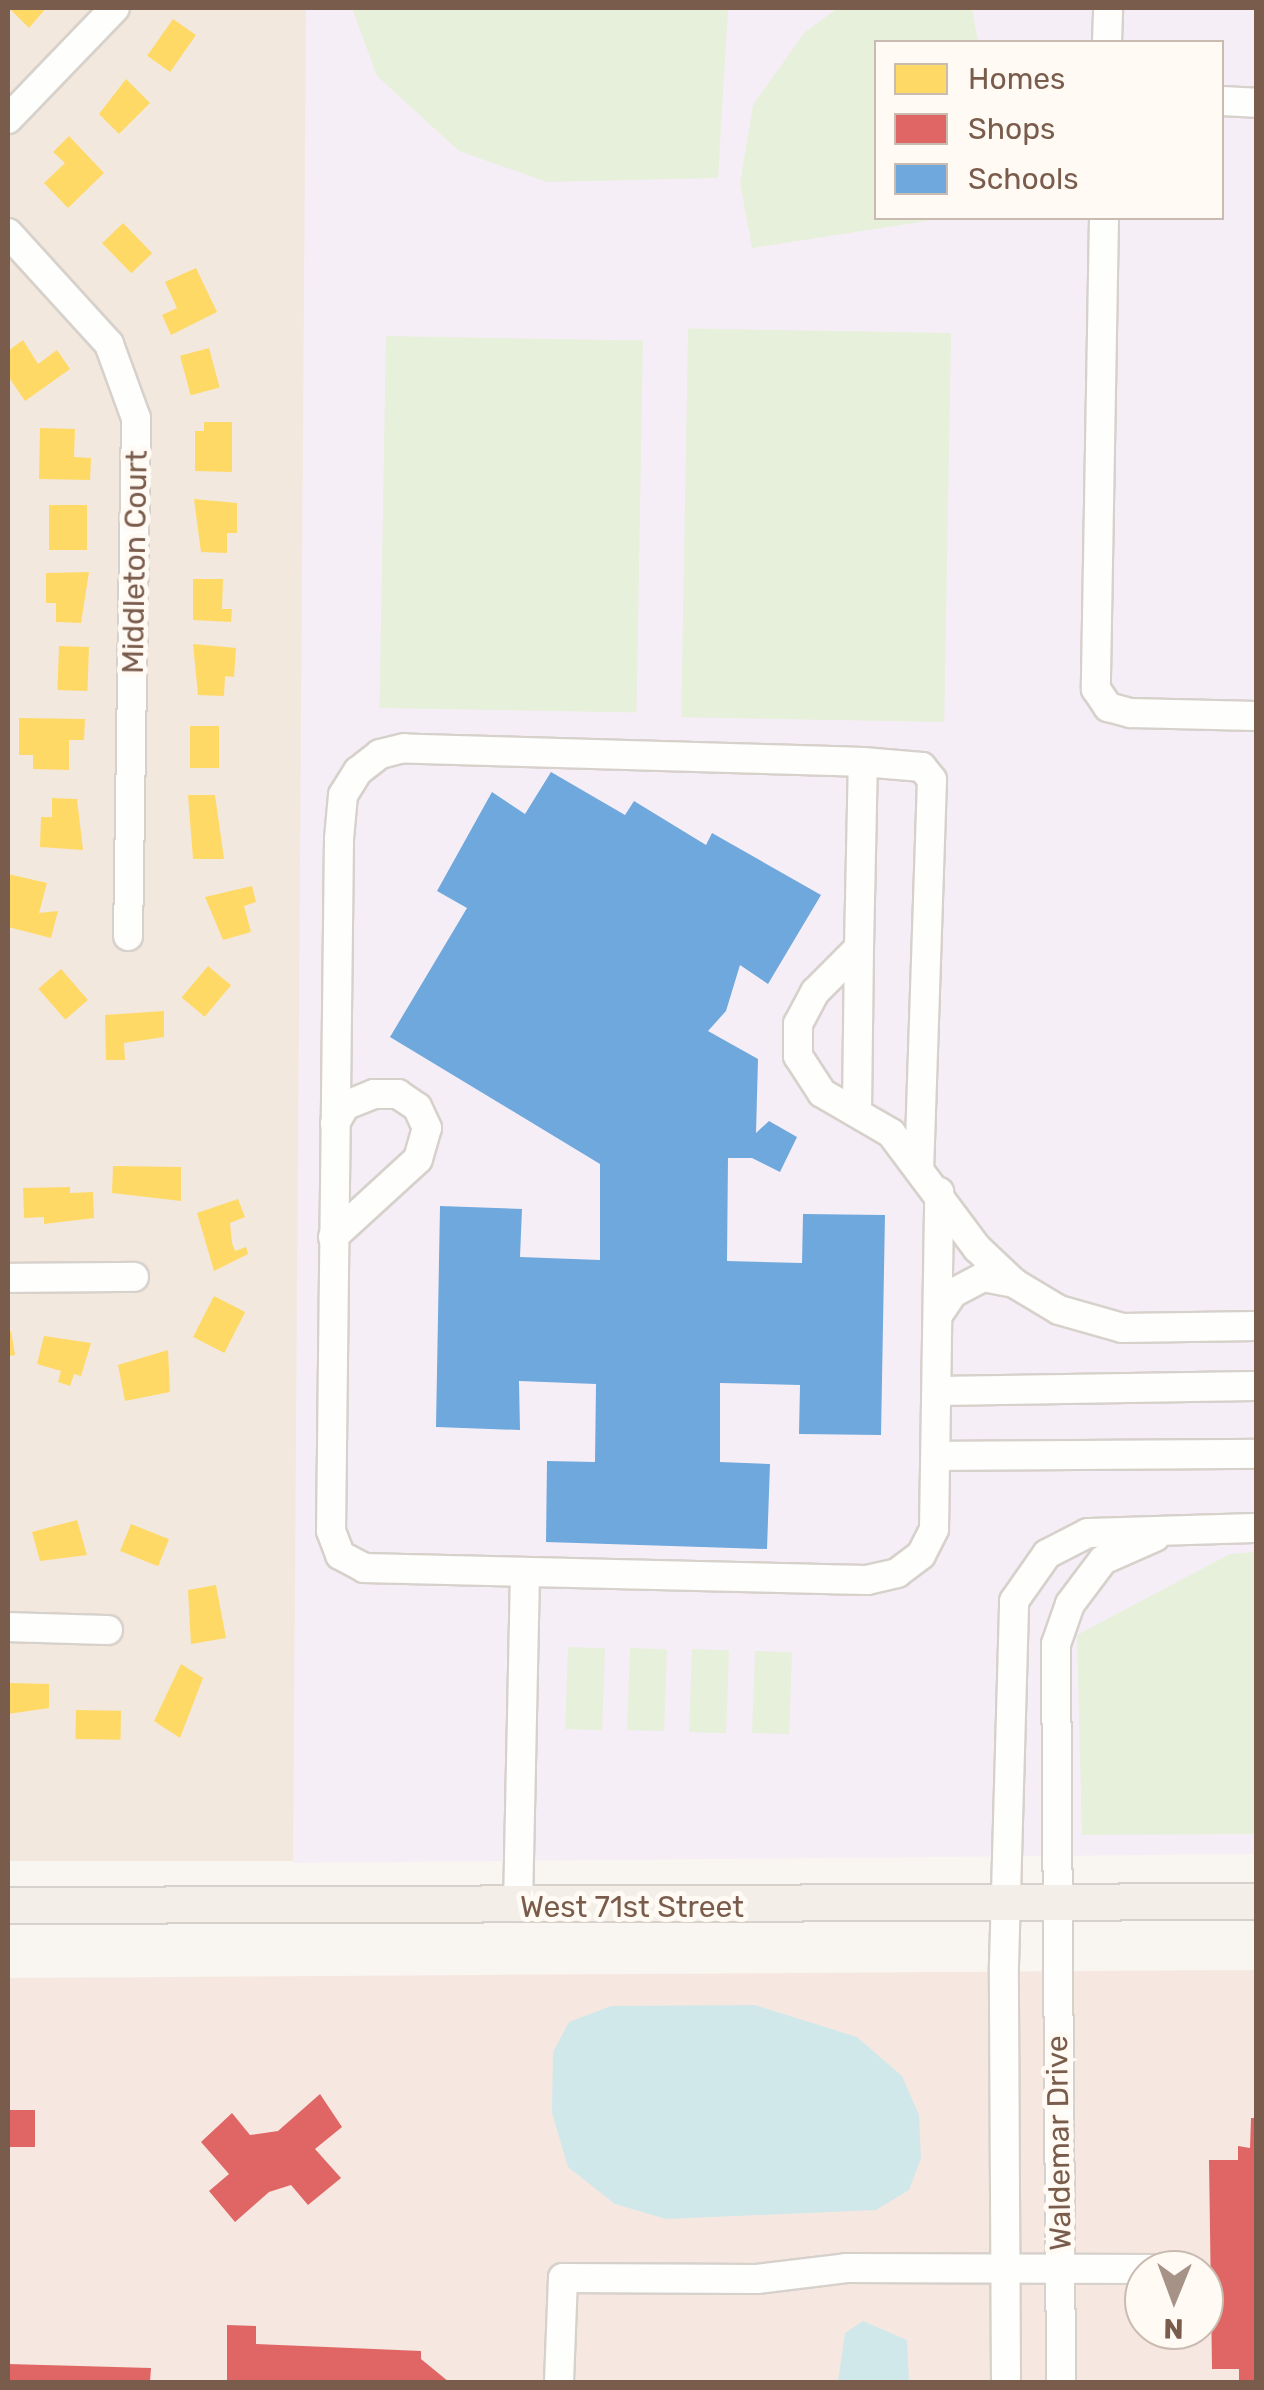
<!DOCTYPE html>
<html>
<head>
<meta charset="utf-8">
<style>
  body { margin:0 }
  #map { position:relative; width:1264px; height:2390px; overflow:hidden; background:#f9f5f0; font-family:Rubik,sans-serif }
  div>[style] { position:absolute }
  .residential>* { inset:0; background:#f2e8de; transform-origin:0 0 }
  .commercial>* { inset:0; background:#f6e8e1 }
  .education>* { inset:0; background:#f6eef6 }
  .green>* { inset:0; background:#e7f0db; transform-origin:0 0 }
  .water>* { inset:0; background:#d0e8ea }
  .homes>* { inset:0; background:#ffd966; transform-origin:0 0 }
  .shops>* { inset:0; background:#e06666; transform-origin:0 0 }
  .schools>* { inset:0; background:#6fa8dc }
  .roads { filter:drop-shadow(2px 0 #d7d1cb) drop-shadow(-2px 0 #d7d1cb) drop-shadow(0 2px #d7d1cb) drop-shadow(0 -2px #d7d1cb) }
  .minor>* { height:28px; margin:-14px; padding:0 14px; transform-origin:14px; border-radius:14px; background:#fefefd }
  .major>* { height:35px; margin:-17.5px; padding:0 17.5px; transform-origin:17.5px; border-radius:17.5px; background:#f3eee8 }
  span { translate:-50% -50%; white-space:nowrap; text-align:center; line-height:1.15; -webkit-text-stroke:10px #fffaf3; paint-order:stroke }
  .street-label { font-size:30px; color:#7a5c4d }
  .frame { position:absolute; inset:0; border:10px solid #7a5c4d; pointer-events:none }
  .legend { position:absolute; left:874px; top:40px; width:350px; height:180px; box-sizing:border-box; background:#fffaf3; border:2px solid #cabbb1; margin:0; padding:12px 18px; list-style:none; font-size:30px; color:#7a5c4d }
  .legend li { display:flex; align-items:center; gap:20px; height:50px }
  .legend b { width:50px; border:2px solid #cabbb1 }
  .north { position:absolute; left:1124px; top:2250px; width:100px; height:100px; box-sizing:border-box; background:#fffaf3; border:2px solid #cabbb1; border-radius:50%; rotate:181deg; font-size:28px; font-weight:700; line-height:40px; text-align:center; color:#7a5c4d }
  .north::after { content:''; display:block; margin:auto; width:35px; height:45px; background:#a69286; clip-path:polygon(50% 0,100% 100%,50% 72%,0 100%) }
</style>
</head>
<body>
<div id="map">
  <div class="residential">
    <div style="left:8px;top:8px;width:298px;height:1853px"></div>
  </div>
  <div class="commercial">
    <div style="clip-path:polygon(evenodd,1256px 1970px,1256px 2382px,8px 2382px,8px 1978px,1256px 1970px,1144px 2270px,1204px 2270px,1204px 2330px,1144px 2330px,1144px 2270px)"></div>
  </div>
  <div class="education">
    <div style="clip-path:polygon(evenodd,306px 8px,1256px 8px,1256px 1854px,293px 1863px,306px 8px,876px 42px,1222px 42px,1222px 218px,876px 218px,876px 42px)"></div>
  </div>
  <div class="green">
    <div style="clip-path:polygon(352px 8px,728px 8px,718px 178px,547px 182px,459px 151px,377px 76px)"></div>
    <div style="clip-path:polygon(838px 8px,972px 8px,978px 42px,876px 42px,876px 218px,946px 218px,752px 248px,740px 183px,753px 105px,805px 32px)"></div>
    <div style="left:951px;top:333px;width:389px;height:263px;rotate:91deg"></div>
    <div style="left:386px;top:336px;width:257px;height:372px;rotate:1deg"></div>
    <div style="clip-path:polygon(1256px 1552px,1256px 1834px,1082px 1835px,1077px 1635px,1230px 1554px)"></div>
    <div style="left:568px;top:1647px;width:37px;height:82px;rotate:2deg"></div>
    <div style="left:630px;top:1648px;width:37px;height:82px;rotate:2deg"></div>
    <div style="left:692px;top:1649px;width:37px;height:83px;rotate:2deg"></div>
    <div style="left:755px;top:1651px;width:37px;height:82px;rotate:2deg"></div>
  </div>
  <div class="water">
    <div style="clip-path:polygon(755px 2005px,857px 2037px,902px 2076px,919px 2115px,921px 2158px,909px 2190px,876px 2210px,666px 2219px,615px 2204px,568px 2167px,552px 2113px,553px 2052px,569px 2022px,611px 2006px)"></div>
    <div style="clip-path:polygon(863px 2321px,907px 2340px,909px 2382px,838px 2382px,845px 2333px)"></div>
  </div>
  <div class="homes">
    <div style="clip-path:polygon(9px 8px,46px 8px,29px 28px)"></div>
    <div style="left:173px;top:19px;width:28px;height:45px;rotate:35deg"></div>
    <div style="clip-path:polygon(126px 79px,150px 103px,119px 134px,99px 114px)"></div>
    <div style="clip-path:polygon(69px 136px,104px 173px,68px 208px,44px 183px,65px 163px,53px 152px)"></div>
    <div style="left:123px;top:223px;width:42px;height:29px;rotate:46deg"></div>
    <div style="clip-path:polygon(196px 268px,217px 312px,171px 335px,162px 315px,177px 308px,165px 282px)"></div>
    <div style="clip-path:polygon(23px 340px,38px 364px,57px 350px,70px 369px,25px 401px,8px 376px,8px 351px)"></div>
    <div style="left:209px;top:348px;width:41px;height:30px;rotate:75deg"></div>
    <div style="clip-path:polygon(204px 422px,232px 422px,232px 472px,195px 471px,195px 431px,204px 431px)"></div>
    <div style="clip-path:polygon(40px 428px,75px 429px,74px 457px,91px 458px,90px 480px,39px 479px)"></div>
    <div style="clip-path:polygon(194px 499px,237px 503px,237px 533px,227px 533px,227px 553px,201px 552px)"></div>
    <div style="left:49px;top:505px;width:38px;height:45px"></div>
    <div style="clip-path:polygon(89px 572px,81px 623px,56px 622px,56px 603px,46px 603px,46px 573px)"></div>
    <div style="clip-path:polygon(193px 579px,223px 579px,222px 609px,232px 609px,231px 622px,193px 620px)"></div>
    <div style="clip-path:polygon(193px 644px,236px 648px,234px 677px,225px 676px,224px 696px,198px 695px)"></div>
    <div style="left:59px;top:646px;width:30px;height:44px;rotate:2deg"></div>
    <div style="clip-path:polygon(19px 718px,85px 719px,84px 740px,69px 740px,69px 770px,33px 769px,33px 755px,19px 755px)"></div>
    <div style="left:190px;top:726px;width:29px;height:42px"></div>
    <div style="clip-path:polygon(188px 795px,215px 795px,224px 859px,193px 859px)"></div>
    <div style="clip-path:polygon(52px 798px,77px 799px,83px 850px,40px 847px,41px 817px,52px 817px)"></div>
    <div style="clip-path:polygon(8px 874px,47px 883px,39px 913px,58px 911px,51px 938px,8px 927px)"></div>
    <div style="clip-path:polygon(252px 886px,256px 902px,244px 906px,251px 932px,223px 940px,205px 897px)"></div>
    <div style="left:208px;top:966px;width:30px;height:41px;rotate:40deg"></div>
    <div style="left:61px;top:969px;width:41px;height:30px;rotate:49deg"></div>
    <div style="clip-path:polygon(164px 1011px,164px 1037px,124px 1043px,125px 1060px,106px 1060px,105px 1015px)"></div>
    <div style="clip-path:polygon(113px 1166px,181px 1167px,181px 1201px,112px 1193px)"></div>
    <div style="clip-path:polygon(70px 1187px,70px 1193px,93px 1192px,94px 1218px,44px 1224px,44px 1217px,24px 1218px,23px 1188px)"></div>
    <div style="clip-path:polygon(238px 1199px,245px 1217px,230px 1223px,232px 1243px,235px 1251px,246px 1247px,248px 1254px,214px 1271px,197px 1213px)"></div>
    <div style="left:214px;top:1296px;width:35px;height:46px;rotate:27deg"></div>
    <div style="clip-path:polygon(11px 1331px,15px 1355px,8px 1356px,8px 1332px)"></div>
    <div style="clip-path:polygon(44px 1336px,91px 1343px,81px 1376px,74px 1374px,70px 1386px,58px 1382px,61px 1371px,37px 1364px)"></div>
    <div style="clip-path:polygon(168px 1350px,170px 1392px,125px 1401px,118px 1365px)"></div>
    <div style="clip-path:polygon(77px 1520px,87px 1555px,40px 1561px,32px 1532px)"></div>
    <div style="left:131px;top:1524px;width:41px;height:29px;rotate:22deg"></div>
    <div style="clip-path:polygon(216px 1585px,226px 1638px,191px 1644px,188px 1590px)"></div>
    <div style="clip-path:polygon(181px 1664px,203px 1678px,180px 1738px,154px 1721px)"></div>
    <div style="clip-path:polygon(8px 1683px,49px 1684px,49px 1708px,8px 1714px)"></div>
    <div style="left:76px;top:1710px;width:45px;height:29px;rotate:1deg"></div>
  </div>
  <div class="shops">
    <div style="clip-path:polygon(320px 2094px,342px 2127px,315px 2149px,341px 2178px,308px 2205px,291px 2185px,269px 2192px,235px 2222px,209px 2191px,229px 2174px,201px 2142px,232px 2113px,250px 2135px,278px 2131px)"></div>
    <div style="left:8px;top:2110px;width:27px;height:37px"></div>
    <div style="clip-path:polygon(1251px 2118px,1256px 2118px,1256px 2382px,1239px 2382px,1239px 2369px,1212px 2369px,1209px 2160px,1238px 2160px,1238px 2146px,1250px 2148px)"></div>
    <div style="clip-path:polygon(227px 2325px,256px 2326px,256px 2344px,421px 2351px,421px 2359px,449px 2382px,227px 2382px)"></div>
    <div style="clip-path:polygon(8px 2364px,151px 2368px,150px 2382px,8px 2382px)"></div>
  </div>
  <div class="schools">
    <div style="clip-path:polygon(551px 772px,625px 815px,634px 801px,706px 845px,712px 833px,821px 895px,768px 984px,740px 965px,726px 1011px,708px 1031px,758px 1059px,756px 1133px,769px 1121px,797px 1137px,780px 1172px,752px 1158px,728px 1158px,727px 1261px,802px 1263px,803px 1214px,885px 1215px,881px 1435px,799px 1434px,800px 1385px,720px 1383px,720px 1462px,770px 1464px,767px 1549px,546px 1542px,547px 1461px,595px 1462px,596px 1384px,519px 1381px,520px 1430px,436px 1427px,440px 1206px,522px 1209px,520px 1257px,600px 1260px,600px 1164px,390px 1037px,467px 908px,437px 891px,492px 792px,525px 814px)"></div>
  </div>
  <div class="roads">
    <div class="minor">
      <div style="left:1107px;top:42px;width:34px;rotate:-88deg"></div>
      <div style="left:1222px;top:101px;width:34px;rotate:3deg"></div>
      <div style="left:8px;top:119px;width:154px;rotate:-46.1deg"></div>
      <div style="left:1104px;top:218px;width:471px;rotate:91deg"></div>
      <div style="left:1096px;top:689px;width:22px;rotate:56deg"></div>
      <div style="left:1108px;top:707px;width:24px;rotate:15deg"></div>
      <div style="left:1131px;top:713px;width:125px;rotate:1.4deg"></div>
      <div style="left:8px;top:233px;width:150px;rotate:47.7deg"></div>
      <div style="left:109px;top:344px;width:79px;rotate:70deg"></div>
      <div style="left:136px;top:418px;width:518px;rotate:90.88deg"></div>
      <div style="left:863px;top:762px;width:59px;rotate:4.8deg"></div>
      <div style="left:922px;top:767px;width:16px;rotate:52deg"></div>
      <div style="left:932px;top:780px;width:386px;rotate:91.9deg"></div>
      <div style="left:859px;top:948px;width:186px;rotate:-88.8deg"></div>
      <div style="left:863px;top:762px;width:459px;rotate:-178.3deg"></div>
      <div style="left:404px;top:748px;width:25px;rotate:166deg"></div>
      <div style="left:380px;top:754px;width:28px;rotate:142deg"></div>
      <div style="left:358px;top:771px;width:28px;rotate:122deg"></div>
      <div style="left:343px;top:795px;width:44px;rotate:95.2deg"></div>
      <div style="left:339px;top:839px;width:692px;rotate:90.66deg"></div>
      <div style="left:331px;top:1531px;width:26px;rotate:69deg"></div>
      <div style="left:340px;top:1555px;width:27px;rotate:28deg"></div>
      <div style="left:364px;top:1568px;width:503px;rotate:1.37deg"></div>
      <div style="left:867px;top:1580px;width:31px;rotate:-13deg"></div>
      <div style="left:897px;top:1573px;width:30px;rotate:-37deg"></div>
      <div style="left:921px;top:1555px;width:29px;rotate:-63deg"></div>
      <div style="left:934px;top:1529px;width:337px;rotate:-89.1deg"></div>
      <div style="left:857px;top:1111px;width:163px;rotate:-89.3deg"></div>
      <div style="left:859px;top:948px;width:62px;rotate:135deg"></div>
      <div style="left:815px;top:992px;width:36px;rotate:118deg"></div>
      <div style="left:798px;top:1024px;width:32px;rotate:90deg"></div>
      <div style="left:798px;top:1056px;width:44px;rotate:57deg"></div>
      <div style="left:822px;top:1093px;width:80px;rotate:30.1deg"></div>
      <div style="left:891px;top:1133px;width:144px;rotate:53.2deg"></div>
      <div style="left:977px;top:1248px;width:51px;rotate:43.4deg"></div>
      <div style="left:1014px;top:1283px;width:52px;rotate:31deg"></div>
      <div style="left:1059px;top:1310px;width:66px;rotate:15.9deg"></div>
      <div style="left:1122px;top:1328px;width:134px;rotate:-0.9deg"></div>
      <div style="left:333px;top:1237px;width:115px;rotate:-42.5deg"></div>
      <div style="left:418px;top:1159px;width:32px;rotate:-74deg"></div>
      <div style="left:427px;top:1128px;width:23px;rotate:-115deg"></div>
      <div style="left:417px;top:1107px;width:23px;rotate:-146deg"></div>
      <div style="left:398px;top:1094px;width:24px;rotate:180deg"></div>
      <div style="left:374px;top:1094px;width:31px;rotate:158deg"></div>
      <div style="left:345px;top:1106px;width:20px;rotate:120deg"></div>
      <div style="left:8px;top:1278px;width:126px;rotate:-0.5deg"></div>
      <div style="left:938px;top:1315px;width:27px;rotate:-56deg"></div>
      <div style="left:953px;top:1293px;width:34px;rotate:-28deg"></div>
      <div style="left:983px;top:1277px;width:32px;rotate:11deg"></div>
      <div style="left:937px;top:1391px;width:319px;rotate:-0.9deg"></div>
      <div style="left:936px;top:1456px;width:320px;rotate:-0.4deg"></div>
      <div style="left:8px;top:1627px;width:100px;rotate:1.7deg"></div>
      <div style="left:518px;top:1907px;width:335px;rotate:-88.8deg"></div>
      <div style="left:559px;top:2382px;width:104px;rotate:-87.8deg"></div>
      <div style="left:563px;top:2278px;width:194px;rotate:0.3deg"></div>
      <div style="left:757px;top:2279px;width:90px;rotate:-7deg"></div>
      <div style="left:846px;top:2268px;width:315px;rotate:0.2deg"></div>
      <div style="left:1006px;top:2382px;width:417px;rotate:-90.3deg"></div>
      <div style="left:1004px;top:1965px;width:364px;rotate:-88.4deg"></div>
      <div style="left:1014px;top:1601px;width:57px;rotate:-54.9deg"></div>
      <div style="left:1047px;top:1554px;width:46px;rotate:-27.1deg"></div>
      <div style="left:1088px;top:1533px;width:168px;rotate:-1.7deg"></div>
      <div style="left:1061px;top:2382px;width:738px;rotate:-90.39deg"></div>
      <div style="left:1056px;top:1644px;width:42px;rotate:-70.7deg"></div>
      <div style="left:1070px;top:1604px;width:55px;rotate:-53.1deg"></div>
      <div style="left:1103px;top:1560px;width:57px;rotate:-23.9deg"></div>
    </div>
    <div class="major">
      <div style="left:8px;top:1905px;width:1248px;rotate:-0.18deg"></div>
    </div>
  </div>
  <div class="street-label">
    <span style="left:135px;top:562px;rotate:-89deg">Middleton Court</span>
    <span style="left:632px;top:1907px">West 71st Street</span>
    <span style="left:1059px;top:2143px;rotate:-91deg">Waldemar Drive</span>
  </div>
  <div class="frame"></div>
  <ul class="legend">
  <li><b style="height:28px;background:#ffd966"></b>Homes</li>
  <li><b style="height:28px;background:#e06666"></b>Shops</li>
  <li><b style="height:28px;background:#6fa8dc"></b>Schools</li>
  </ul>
  <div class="north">N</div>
</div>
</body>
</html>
